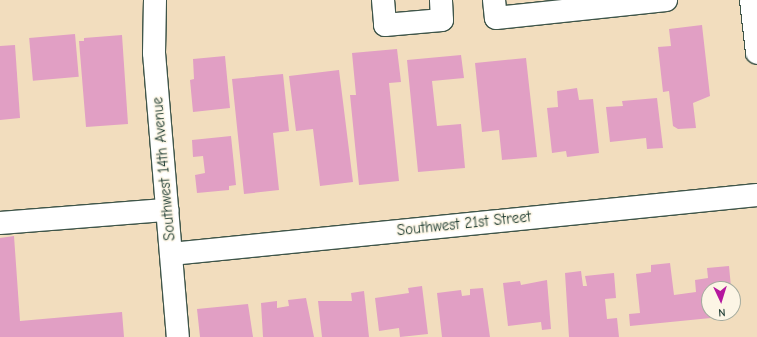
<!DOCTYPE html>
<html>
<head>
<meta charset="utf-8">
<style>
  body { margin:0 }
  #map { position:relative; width:757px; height:337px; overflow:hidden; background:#f2ddbe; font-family:"Comic Neue",sans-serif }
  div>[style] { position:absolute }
  .building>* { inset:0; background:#e19fc4; transform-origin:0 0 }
  .roads { filter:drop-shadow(1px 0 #3f5549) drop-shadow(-1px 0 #3f5549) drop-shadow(0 1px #3f5549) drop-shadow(0 -1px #3f5549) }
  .minor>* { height:22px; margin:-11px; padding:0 11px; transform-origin:11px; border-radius:11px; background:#fff }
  span { translate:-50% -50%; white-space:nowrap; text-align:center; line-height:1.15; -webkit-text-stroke:3px #fcf5e5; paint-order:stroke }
  .street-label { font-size:15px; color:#1f3d34 }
  .north { position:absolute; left:701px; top:281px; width:40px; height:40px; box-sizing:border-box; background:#fcf5e5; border:1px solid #a4ab9e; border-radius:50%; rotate:176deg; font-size:11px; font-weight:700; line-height:16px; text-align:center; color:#1f3d34 }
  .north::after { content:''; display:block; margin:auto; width:14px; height:18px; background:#b5179e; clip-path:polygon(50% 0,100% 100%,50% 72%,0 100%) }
</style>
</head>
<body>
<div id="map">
  <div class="building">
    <div style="clip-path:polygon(702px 25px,710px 96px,693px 103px,696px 128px,678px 129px,673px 126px,669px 91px,663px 92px,658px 47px,671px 46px,669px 29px)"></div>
    <div style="left:75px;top:34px;width:43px;height:46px;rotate:85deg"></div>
    <div style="clip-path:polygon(122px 35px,128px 124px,86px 127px,79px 41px,84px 41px,84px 38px)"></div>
    <div style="clip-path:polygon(15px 45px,20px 118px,0 120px,0 46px)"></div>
    <div style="clip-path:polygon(397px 49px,401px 82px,389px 83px,399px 181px,359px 185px,350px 95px,356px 95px,352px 53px)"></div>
    <div style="clip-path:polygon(461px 55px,464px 78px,432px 81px,437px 126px,461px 124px,465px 168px,418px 172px,407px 60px)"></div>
    <div style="clip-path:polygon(225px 56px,230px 108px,193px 112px,190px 80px,194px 79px,193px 59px)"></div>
    <div style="clip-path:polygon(526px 58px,537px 157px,502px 160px,499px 130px,482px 132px,475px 63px)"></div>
    <div style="clip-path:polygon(339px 70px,353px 182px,320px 186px,313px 129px,296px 131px,289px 76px)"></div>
    <div style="clip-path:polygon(283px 74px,289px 131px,273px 133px,279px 190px,244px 194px,232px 79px)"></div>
    <div style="clip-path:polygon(577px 88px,579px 100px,593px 99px,599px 153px,567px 157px,566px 151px,552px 153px,547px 108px,558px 107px,557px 91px)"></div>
    <div style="clip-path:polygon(657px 98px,663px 148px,647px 149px,646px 138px,610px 142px,606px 107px,623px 106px,622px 101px)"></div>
    <div style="clip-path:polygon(231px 136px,236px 185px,229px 186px,229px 190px,197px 193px,195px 175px,205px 173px,203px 156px,193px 157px,192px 140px)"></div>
    <div style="clip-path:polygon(14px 236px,20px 321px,122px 312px,124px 337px,0 337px,0 238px)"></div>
    <div style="clip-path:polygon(670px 263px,674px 295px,696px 292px,695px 280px,708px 278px,707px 268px,729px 266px,731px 287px,709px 289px,709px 313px,731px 313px,731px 316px,630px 326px,629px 314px,640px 313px,636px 274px,651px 272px,651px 265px)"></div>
    <div style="clip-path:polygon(581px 271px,583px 286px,587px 286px,585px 276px,614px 273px,616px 298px,605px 299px,607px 319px,617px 318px,619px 337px,569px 337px,565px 273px)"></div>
    <div style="clip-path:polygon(547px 280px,551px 329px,542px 330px,541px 322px,508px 326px,503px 283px,520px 281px,521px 285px)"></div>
    <div style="clip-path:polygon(422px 286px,428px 334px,400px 337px,399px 328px,379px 331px,375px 298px,409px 293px,408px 288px)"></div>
    <div style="clip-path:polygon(483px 288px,490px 337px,442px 337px,437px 293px,461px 290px,462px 296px,470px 295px,470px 289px)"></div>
    <div style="clip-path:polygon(364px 291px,369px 337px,322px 337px,318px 301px,352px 301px,351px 293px)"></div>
    <div style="clip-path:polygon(306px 298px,314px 337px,263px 337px,261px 303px,277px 301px,277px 308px,289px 306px,288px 300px)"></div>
    <div style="clip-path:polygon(248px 304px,253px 337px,200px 337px,197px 309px)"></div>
  </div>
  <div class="roads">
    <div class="minor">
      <div style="left:155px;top:0;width:53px;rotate:91.1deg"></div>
      <div style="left:154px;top:53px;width:285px;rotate:85.2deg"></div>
      <div style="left:383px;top:0;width:25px;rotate:85deg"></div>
      <div style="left:385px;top:25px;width:57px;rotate:-5deg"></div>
      <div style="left:442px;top:20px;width:20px;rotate:-93deg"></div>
      <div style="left:494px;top:0;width:18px;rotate:84deg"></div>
      <div style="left:496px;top:18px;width:171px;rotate:-6deg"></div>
      <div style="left:751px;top:0;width:53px;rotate:83.5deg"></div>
      <div style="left:0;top:223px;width:168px;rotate:-4.5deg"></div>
      <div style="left:171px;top:254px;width:589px;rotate:-5.75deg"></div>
    </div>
  </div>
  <div class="street-label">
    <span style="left:164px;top:169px;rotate:-95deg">Southwest 14th Avenue</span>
    <span style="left:464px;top:224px;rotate:-6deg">Southwest 21st Street</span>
  </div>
  <div class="north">N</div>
</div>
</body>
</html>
